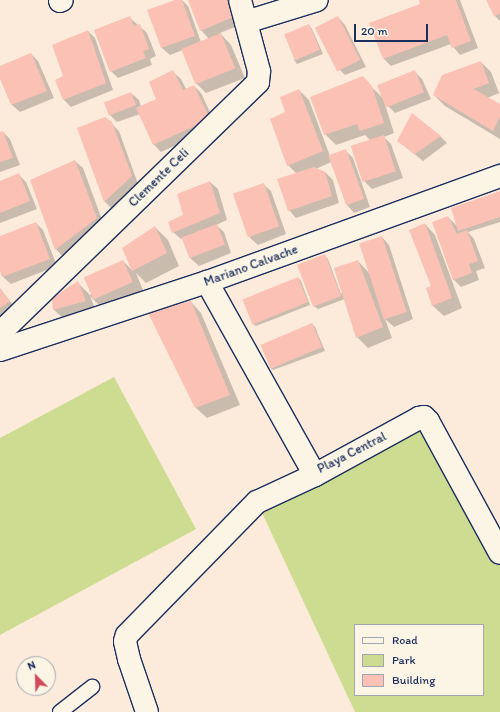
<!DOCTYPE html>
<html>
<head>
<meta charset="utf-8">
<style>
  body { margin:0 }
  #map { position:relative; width:500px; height:712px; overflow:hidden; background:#fcebdb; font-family:Itim,sans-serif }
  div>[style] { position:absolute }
  .green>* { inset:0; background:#cddc90 }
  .shadow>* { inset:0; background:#0003 }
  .building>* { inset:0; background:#fbc1b5; transform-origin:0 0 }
  .roads { filter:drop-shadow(1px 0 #1b2f5e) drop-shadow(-1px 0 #1b2f5e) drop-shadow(0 1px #1b2f5e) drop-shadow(0 -1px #1b2f5e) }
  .lane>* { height:14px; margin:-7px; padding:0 7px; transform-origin:7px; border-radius:7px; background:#fcf5e5 }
  .street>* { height:22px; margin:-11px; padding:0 11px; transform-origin:11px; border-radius:11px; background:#fcf5e5 }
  span { translate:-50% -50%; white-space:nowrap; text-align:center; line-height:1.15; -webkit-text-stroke:3.5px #fcf5e5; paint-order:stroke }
  .street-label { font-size:13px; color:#1b2f5e }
  .legend { position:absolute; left:354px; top:624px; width:130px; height:72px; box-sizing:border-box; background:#fcf5e5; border:1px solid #a2a6af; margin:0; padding:5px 7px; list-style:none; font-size:12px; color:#1b2f5e }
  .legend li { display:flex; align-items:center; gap:8px; height:20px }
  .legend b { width:20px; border:1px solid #a2a6af }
  .north { position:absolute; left:16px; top:656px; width:40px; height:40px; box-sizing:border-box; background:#fcf5e5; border:1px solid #a2a6af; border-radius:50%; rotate:337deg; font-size:11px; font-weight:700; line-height:16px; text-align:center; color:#1b2f5e }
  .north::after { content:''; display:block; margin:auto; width:14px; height:18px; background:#d1495b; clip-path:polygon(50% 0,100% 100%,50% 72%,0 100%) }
  .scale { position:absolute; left:354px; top:24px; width:74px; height:18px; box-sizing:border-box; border:2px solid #1b2f5e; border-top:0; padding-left:5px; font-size:12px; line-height:14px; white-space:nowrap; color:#1b2f5e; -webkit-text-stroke:3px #fcf5e5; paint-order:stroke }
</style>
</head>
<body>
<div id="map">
  <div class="green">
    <div style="clip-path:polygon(114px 377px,196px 529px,0 635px,0 438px)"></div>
    <div style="clip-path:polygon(evenodd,428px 421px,500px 559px,500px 712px,355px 712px,257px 502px,428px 421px,355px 625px,483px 625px,483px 695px,355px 695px,355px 625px)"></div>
  </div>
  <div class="shadow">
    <div style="clip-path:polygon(177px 0,182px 0,188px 6px,201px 42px,209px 39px,201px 30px,189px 0,236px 0,245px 23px,220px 33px,231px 45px,245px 78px,206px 93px,196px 83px,183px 50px,170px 55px,162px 48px,149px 11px)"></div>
    <div style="clip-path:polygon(420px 0,460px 0,478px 48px,460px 55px,451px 44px,391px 66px,384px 59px,371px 24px,422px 4px)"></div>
    <div style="clip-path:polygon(487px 0,500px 0,500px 21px,495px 16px)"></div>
    <div style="clip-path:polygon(129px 17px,147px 33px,156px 56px,150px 59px,152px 65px,118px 78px,111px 71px)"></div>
    <div style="clip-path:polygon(338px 17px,345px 25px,366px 67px,345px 75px,337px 67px)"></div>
    <div style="clip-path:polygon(309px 25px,312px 29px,323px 54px,297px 64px,294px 60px)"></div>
    <div style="clip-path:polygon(88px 31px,95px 38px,113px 90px,71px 107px,64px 100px,56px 80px,64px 77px)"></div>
    <div style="clip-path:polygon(31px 54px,38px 61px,54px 98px,20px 112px,12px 105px,0 76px,0 67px)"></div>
    <div style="clip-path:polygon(481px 62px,491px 72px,499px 93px,487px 98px,500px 106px,500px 139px,445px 106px,434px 95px)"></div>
    <div style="clip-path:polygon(173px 72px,181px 79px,186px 89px,194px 86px,201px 93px,217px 127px,161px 152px,153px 144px,140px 114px,117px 122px,110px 115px,131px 93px,139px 100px,141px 107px,158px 99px)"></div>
    <div style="clip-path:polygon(415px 72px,422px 79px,431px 99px,395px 113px,387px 105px)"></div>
    <div style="clip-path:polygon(362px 78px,383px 98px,394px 133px,384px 137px,391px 144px,403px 178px,372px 189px,365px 182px,353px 148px,371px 141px,365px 135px,336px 145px,325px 134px)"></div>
    <div style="clip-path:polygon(299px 90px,309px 100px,330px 156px,346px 151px,353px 158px,370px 207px,354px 213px,347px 205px,331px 162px,316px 169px,325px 172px,333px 180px,339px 203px,296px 218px,289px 210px,297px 174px,288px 165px,287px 113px)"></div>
    <div style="clip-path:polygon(111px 123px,119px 131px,138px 184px,112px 209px,105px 202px,78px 128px)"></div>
    <div style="clip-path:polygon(3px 132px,10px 139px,20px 165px,0 172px,0 133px)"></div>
    <div style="clip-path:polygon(440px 136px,447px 143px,423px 161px,398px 141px)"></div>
    <div style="clip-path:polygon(75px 161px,83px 168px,104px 225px,63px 257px,56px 249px)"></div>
    <div style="clip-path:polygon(19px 175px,26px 182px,37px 209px,0 223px,0 182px)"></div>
    <div style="clip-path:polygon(210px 182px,218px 189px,227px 220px,216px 225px,224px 232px,231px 253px,199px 266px,191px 259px,183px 238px,181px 239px,173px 232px)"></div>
    <div style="clip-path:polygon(263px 184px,271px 191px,286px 234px,258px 245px,250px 238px)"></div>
    <div style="clip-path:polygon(500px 192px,500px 222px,468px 232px,474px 239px,485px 268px,476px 271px,479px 280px,461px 287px,454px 280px,448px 217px,458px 227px)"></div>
    <div style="clip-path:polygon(36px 223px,43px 230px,57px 266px,11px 284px,3px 277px,0 268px,0 237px)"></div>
    <div style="clip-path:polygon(425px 224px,435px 235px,462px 308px,444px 316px,433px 306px,427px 289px,433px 286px)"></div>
    <div style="clip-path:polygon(155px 227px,168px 240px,179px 266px,146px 283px,136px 273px,145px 295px,104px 310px,90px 296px,96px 311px,65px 320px,54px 310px,53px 299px,78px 283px,90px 295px,123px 261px,133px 271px,123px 249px)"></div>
    <div style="clip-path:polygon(382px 237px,389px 245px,413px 319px,394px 327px,385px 319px,392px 338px,368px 348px,357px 337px,345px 299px,318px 309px,314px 306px,324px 255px,328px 259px,341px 294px,358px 261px,370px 274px)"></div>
    <div style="clip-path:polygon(298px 278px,301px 281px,310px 305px,256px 326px,252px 323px)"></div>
    <div style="clip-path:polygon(0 288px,16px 309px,0 321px)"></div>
    <div style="clip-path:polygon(191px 302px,201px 313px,240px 405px,207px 418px,196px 408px,150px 314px)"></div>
    <div style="clip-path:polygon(312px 324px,315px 327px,325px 351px,273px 370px,269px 367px)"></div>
  </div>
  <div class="building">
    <div style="clip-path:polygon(175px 0,182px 0,195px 36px,161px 48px,147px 10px)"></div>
    <div style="clip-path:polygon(188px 0,232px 0,238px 15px,200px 31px)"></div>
    <div style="clip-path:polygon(419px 0,456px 0,471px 41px,452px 48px,447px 35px,383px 59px,369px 23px,420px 4px)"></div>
    <div style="clip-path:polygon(486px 0,500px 0,500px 14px,494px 16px)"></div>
    <div style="clip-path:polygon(130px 16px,134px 26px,140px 24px,149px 49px,143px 51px,146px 58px,110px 72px,94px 30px)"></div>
    <div style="left:338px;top:16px;width:49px;height:26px;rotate:63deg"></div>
    <div style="left:309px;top:24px;width:28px;height:27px;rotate:67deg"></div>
    <div style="clip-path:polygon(88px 30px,106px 83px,63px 100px,55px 80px,63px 76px,52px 45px)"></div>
    <div style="left:221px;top:33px;width:38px;height:43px;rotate:68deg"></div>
    <div style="clip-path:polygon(31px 53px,47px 91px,11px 105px,0 79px,0 66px)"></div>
    <div style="clip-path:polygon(481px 61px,489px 83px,474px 89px,500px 104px,500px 117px,493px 131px,433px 95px,442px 75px)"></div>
    <div style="clip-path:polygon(173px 70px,183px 90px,194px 85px,210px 119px,153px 145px,136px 108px,156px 99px,149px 82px)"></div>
    <div style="left:415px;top:70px;width:24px;height:41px;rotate:68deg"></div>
    <div style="clip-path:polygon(363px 76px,372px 86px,384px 123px,360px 131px,357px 124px,324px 135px,310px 97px)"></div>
    <div style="clip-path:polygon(299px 89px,323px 151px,287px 166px,270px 119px,285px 112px,280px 97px)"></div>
    <div style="left:131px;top:92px;width:14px;height:29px;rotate:69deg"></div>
    <div style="clip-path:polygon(412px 113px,441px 136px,415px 154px,397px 141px)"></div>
    <div style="clip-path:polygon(105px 117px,112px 122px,132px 176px,104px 202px,77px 128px)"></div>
    <div style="clip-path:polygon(3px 131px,13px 158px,0 162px,0 132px)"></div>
    <div style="left:384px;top:135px;width:38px;height:35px;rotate:72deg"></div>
    <div style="left:346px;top:149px;width:53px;height:19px;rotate:70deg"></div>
    <div style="clip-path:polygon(75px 160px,97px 218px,55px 250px,30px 180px)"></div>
    <div style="clip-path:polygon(314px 167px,325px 172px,332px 196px,288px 211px,277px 179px)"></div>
    <div style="clip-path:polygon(19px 173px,30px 201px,0 213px,0 181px)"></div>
    <div style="clip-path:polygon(210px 181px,220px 213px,172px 233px,168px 222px,183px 215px,177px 194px)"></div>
    <div style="left:264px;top:183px;width:46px;height:33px;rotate:71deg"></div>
    <div style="clip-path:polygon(500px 191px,500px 217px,458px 231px,451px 208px)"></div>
    <div style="clip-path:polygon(448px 216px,457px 234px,467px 230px,478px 261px,469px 264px,472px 273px,453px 280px,432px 222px)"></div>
    <div style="clip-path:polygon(36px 222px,50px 259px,2px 277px,0 271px,0 236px)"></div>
    <div style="clip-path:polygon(425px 223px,452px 298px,432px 306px,426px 288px,431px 286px,409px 230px)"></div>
    <div style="left:217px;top:224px;width:22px;height:38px;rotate:69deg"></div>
    <div style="clip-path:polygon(155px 226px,167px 253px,132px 271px,122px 248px)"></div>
    <div style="left:382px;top:236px;width:80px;height:24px;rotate:72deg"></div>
    <div style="left:325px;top:254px;width:45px;height:30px;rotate:69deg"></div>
    <div style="left:123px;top:260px;width:24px;height:43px;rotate:66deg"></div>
    <div style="clip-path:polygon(358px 260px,383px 327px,356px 338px,334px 268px)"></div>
    <div style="left:298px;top:277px;width:27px;height:60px;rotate:68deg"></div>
    <div style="clip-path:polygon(78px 281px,86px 301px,53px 310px,52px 298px)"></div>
    <div style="clip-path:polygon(0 289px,10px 301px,0 308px)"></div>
    <div style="clip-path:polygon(191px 301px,230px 395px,195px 408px,148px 313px)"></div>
    <div style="left:312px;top:323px;width:26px;height:56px;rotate:67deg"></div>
  </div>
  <div class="roads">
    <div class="lane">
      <div style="left:60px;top:712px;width:41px;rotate:-38deg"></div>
    </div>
    <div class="street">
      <div style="left:60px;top:1px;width:2px;rotate:-27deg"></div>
      <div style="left:246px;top:22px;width:74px;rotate:-17.2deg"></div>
      <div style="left:207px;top:282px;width:221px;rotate:60.8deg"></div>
      <div style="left:0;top:333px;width:360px;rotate:-44.2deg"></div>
      <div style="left:258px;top:82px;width:11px;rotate:-85deg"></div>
      <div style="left:259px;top:71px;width:73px;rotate:-105deg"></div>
      <div style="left:0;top:350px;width:218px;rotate:-18.2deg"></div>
      <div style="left:207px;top:282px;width:312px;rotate:-19.9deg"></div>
      <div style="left:147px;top:712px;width:56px;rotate:-108.8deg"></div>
      <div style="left:129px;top:659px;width:18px;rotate:-103deg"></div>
      <div style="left:125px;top:641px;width:6px;rotate:-72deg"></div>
      <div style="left:127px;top:635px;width:186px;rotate:-45.7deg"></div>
      <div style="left:257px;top:502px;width:64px;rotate:-25deg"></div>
      <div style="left:315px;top:475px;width:119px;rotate:-28.7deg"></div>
      <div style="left:419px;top:418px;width:5px;rotate:-11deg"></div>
      <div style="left:424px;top:417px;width:6px;rotate:45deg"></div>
      <div style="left:428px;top:421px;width:150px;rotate:61.4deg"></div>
    </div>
  </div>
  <div class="street-label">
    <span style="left:159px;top:178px;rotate:-44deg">Clemente Celi</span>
    <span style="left:251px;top:266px;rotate:-20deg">Mariano Calvache</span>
    <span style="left:352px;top:453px;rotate:-27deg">Playa Central</span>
  </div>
  <ul class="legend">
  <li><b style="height:5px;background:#fcf5e5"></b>Road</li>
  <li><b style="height:11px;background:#cddc90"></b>Park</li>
  <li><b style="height:11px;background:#fbc1b5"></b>Building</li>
  </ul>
  <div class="north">N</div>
  <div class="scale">20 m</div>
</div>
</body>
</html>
